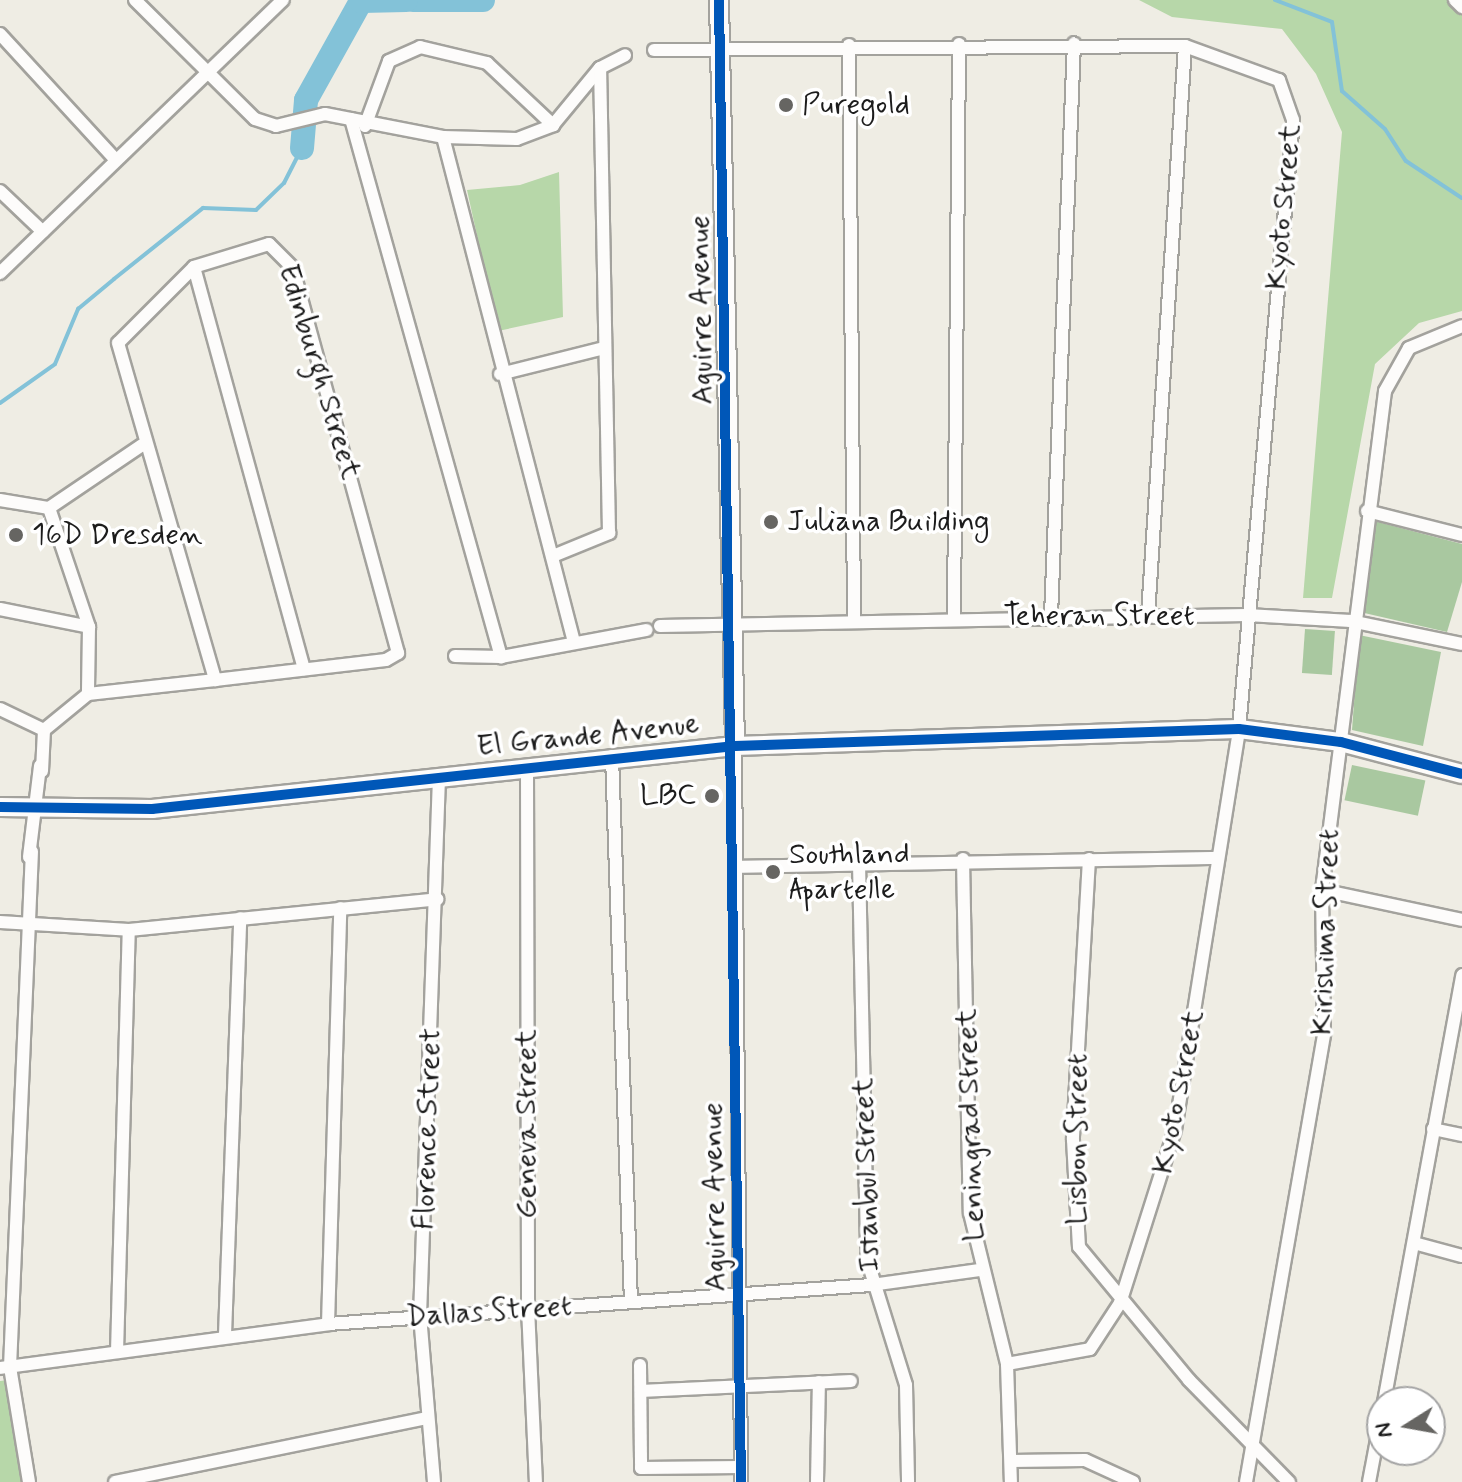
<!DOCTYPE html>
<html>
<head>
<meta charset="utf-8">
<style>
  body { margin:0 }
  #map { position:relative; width:1462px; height:1482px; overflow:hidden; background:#efede4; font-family:Mynerve,sans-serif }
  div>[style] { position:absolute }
  .green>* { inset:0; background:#b7d7a9 }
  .forest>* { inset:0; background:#a9c8a0; transform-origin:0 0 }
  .stream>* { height:4px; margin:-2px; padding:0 2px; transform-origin:2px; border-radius:2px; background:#83c2d8 }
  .river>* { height:24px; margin:-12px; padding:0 12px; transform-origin:12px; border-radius:12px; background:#83c2d8 }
  .roads { filter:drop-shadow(2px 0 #a3a29d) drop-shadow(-2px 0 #a3a29d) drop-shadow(0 2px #a3a29d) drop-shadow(0 -2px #a3a29d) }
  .street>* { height:12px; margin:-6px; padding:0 6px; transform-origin:6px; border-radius:6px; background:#fdfcfb }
  .secondary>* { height:18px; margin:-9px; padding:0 9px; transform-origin:9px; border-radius:9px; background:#fdfcfb }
  .cycleway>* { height:10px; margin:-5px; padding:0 5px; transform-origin:5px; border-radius:5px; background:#0057b8 }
  .dots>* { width:22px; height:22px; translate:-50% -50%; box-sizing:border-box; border:4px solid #fff; border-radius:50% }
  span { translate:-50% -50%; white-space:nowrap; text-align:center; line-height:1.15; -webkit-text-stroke:7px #fff; paint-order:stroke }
  .poi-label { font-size:30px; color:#1c1c1c }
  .left { translate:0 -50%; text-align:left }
  .right { translate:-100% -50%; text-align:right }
  .street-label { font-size:30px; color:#1c1c1c }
  .north { position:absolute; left:1366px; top:1386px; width:80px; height:80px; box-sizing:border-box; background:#fff; border:2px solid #a4a4a4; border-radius:50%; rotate:259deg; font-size:22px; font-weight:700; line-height:32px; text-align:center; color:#1c1c1c }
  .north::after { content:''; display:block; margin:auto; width:28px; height:36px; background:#666562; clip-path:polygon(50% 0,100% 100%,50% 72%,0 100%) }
</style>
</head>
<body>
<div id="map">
  <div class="green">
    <div style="clip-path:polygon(1139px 0,1462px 0,1462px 311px,1419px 323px,1375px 364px,1332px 598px,1303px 598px,1342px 132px,1316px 74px,1282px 29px,1172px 17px)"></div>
    <div style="clip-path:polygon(559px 172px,563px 317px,498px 331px,467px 190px,520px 185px)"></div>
    <div style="clip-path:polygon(8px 1380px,29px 1482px,0 1482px,0 1381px)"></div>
  </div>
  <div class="forest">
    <div style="clip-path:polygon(1374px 521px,1462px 544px,1462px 582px,1447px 632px,1360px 612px)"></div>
    <div style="left:1305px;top:629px;width:30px;height:44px;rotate:4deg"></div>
    <div style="clip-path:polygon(1359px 635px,1441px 652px,1423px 746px,1352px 730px)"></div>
    <div style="left:1352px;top:765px;width:75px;height:36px;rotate:12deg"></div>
  </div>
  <div class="stream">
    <div style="left:1275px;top:0;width:61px;rotate:21.1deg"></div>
    <div style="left:1332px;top:22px;width:70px;rotate:81.8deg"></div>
    <div style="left:1342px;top:91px;width:57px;rotate:41.5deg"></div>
    <div style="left:1385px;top:129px;width:38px;rotate:57deg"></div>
    <div style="left:1406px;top:161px;width:67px;rotate:33.5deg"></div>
    <div style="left:0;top:403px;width:67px;rotate:-35.3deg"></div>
    <div style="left:55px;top:364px;width:60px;rotate:-67.3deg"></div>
    <div style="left:78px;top:309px;width:47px;rotate:-39.8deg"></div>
    <div style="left:114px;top:279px;width:114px;rotate:-38.6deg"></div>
    <div style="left:203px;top:208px;width:53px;rotate:2.2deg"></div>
    <div style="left:256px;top:210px;width:39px;rotate:-44deg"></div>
    <div style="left:284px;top:183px;width:39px;rotate:-63deg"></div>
  </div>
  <div class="river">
    <div style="left:413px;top:0;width:70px"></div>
    <div style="left:302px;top:148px;width:48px;rotate:-85.2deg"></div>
    <div style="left:306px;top:100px;width:113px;rotate:-60.9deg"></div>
    <div style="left:361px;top:1px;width:45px;rotate:-1.3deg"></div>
  </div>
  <div class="roads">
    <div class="street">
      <div style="left:135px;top:0;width:169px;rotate:44.8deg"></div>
      <div style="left:255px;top:119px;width:22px;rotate:18deg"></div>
      <div style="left:276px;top:126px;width:50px;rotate:-13.8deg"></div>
      <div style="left:325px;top:114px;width:120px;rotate:11deg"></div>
      <div style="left:443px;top:137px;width:74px;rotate:1.5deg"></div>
      <div style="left:517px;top:139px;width:39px;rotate:-21deg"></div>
      <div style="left:553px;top:125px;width:74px;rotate:-50.5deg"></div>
      <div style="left:600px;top:68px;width:28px;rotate:-27deg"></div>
      <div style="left:1455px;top:0;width:10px;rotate:45deg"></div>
      <div style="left:0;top:34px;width:170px;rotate:47.4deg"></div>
      <div style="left:849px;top:45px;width:574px;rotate:89.5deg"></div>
      <div style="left:654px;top:50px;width:531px;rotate:-0.43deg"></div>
      <div style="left:1185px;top:46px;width:100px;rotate:19.9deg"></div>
      <div style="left:1279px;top:80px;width:42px;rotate:70.7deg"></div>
      <div style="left:1293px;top:120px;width:611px;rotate:95.07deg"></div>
      <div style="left:351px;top:119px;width:559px;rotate:74.42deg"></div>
      <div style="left:365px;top:126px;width:69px;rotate:-69.7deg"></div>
      <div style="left:389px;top:61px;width:34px;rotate:-24deg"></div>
      <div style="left:420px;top:47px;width:69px;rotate:13.4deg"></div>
      <div style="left:487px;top:63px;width:91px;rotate:43.2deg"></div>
      <div style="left:443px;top:137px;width:522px;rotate:75.46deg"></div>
      <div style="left:0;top:191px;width:59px;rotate:43.6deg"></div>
      <div style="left:194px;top:267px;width:417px;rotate:74.7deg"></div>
      <div style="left:0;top:273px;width:393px;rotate:-44deg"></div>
      <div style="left:500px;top:374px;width:107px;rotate:-14deg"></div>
      <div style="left:0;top:500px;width:50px;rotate:9.3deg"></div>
      <div style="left:49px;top:508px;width:112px;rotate:-34.1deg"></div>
      <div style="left:49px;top:508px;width:126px;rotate:71.4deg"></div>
      <div style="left:89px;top:627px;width:67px;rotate:90.9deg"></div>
      <div style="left:1367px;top:511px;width:98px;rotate:14.2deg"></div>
      <div style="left:553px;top:556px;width:61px;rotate:-22.3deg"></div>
      <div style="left:609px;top:533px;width:465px;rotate:-91.1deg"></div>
      <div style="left:0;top:609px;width:91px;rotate:11.4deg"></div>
      <div style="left:1148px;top:615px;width:570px;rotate:-86.28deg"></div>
      <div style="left:1051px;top:616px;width:573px;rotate:-87.7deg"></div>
      <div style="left:954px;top:617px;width:573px;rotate:-89.5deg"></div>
      <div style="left:660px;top:626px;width:587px;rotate:-1.07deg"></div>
      <div style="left:1247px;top:615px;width:104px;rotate:3.3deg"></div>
      <div style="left:1351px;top:621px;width:113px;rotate:11.7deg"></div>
      <div style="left:455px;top:656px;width:46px;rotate:1.2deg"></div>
      <div style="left:501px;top:657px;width:148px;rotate:-10.5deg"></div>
      <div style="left:0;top:709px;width:49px;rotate:25.5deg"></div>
      <div style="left:44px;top:730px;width:57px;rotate:-39.3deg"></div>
      <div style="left:88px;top:694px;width:128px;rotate:-6.3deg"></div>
      <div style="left:215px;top:680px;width:172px;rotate:-6.7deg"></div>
      <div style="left:386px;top:660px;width:14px;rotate:-30deg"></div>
      <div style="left:398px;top:653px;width:399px;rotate:-105.3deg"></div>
      <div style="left:293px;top:268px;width:34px;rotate:-135deg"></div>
      <div style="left:269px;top:244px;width:78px;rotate:163deg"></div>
      <div style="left:194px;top:267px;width:107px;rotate:135deg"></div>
      <div style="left:118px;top:343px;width:351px;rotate:73.9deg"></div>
      <div style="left:735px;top:746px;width:736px;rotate:89.53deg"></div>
      <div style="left:612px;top:756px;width:546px;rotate:88.01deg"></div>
      <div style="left:527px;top:766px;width:542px;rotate:89.89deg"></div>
      <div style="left:528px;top:1308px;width:174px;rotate:87.4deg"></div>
      <div style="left:42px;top:771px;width:41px;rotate:-87.2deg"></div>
      <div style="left:29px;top:857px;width:92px;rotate:-83.1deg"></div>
      <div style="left:963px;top:859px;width:354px;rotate:88.9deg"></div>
      <div style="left:970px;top:1213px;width:155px;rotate:76.2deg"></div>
      <div style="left:1007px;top:1364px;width:118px;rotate:88.1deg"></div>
      <div style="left:1089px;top:859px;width:281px;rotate:93.3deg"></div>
      <div style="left:1073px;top:1140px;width:107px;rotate:86.8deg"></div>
      <div style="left:1079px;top:1247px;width:173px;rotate:50.4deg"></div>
      <div style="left:1189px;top:1380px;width:143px;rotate:45.6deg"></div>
      <div style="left:859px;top:863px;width:396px;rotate:88.8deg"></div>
      <div style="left:867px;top:1259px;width:132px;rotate:72.8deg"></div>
      <div style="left:906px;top:1385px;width:97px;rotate:88.8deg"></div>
      <div style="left:736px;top:867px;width:482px;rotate:-1.1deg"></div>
      <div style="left:1322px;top:890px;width:143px;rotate:12.1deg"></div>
      <div style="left:0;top:922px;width:129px;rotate:3.5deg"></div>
      <div style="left:129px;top:930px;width:310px;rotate:-5.7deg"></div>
      <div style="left:1433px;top:1129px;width:30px;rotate:12deg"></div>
      <div style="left:1414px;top:1243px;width:50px;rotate:15.2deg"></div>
      <div style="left:328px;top:1324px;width:416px;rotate:-88.3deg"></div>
      <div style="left:225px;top:1335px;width:417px;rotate:-87.9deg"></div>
      <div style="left:117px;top:1352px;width:422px;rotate:-88.4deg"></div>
      <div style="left:1007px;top:1364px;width:84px;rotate:-10.2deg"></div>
      <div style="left:1090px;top:1349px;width:55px;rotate:-56.9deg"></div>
      <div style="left:1120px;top:1303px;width:182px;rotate:-72.4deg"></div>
      <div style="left:1175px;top:1130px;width:398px;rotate:-80.9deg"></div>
      <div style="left:640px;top:1365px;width:103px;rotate:89.4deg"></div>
      <div style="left:641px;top:1468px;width:100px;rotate:-0.6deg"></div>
      <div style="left:0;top:1368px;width:331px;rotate:-7.6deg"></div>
      <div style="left:328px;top:1324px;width:544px;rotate:-4.11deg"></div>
      <div style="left:871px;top:1285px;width:109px;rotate:-7.9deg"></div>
      <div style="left:641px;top:1391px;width:210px;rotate:-2.7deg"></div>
      <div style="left:1384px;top:1402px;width:434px;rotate:-79.6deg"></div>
      <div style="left:1011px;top:1461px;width:74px;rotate:-0.8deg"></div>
      <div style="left:1085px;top:1460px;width:53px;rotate:24.6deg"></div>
      <div style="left:29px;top:1482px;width:117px;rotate:-99.4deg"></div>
      <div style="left:10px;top:1367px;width:516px;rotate:-87.56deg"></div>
      <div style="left:115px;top:1482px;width:318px;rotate:-11.6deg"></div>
      <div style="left:434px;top:1482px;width:167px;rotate:-94.8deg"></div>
      <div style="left:420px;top:1316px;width:540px;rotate:-87.98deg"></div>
      <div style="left:817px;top:1482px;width:100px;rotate:-88.9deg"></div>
      <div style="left:1246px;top:1482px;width:456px;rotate:-80.1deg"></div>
      <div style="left:1324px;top:1033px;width:143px;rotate:-90.8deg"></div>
      <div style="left:1322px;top:890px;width:503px;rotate:-82.8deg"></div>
      <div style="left:1385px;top:391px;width:49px;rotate:-60.8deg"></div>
      <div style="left:1409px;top:348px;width:57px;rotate:-22.5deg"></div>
      <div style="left:1369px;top:1482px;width:70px;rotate:-79.3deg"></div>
    </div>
    <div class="secondary">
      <div style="left:719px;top:0;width:746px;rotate:88.77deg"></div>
      <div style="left:0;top:807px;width:152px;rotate:0.8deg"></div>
      <div style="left:152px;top:809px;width:586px;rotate:-6.17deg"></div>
      <div style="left:735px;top:746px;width:504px;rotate:-1.93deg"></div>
      <div style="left:1239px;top:729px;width:103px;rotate:7.3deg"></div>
      <div style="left:1341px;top:742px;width:125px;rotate:14.8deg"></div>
    </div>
  </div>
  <div class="cycleway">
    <div style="left:719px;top:0;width:1482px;rotate:89.15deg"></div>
    <div style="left:0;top:807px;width:152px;rotate:0.8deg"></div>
    <div style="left:152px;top:809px;width:586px;rotate:-6.17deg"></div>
    <div style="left:735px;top:746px;width:504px;rotate:-1.93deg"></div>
    <div style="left:1239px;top:729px;width:103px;rotate:7.3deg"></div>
    <div style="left:1341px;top:742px;width:125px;rotate:14.8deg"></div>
  </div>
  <div class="dots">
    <div style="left:786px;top:105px;background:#666562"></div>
    <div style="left:771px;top:522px;background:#666562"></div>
    <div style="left:16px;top:535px;background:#666562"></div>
    <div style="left:712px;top:796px;background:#666562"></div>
    <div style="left:773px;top:872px;background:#666562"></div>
  </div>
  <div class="poi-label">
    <span class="left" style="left:802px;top:105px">Puregold</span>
    <span class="left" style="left:787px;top:522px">Juliana Building</span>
    <span class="left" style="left:32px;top:535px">16D Dresden</span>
    <span class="right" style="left:696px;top:796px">LBC</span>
    <span class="left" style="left:789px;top:872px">Southland<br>Apartelle</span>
  </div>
  <div class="street-label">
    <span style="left:1284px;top:207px;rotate:-85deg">Kyoto Street</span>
    <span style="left:702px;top:310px;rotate:-91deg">Aguirre Avenue</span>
    <span style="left:319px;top:372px;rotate:73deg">Edinburgh Street</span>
    <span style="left:1099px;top:616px">Teheran Street</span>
    <span style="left:588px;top:736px;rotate:-6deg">El Grande Avenue</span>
    <span style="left:1326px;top:932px;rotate:-88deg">Kirishima Street</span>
    <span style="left:1179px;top:1092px;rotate:-79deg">Kyoto Street</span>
    <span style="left:527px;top:1124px;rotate:-90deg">Geneva Street</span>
    <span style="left:971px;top:1125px;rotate:-92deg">Leningrad Street</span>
    <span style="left:428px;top:1129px;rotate:-88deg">Florence Street</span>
    <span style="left:1078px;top:1139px;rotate:-90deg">Lisbon Street</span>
    <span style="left:867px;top:1175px;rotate:-92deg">Istanbul Street</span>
    <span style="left:715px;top:1197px;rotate:-91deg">Aguirre Avenue</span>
    <span style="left:489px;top:1312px;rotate:-4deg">Dallas Street</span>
  </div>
  <div class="north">N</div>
</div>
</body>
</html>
